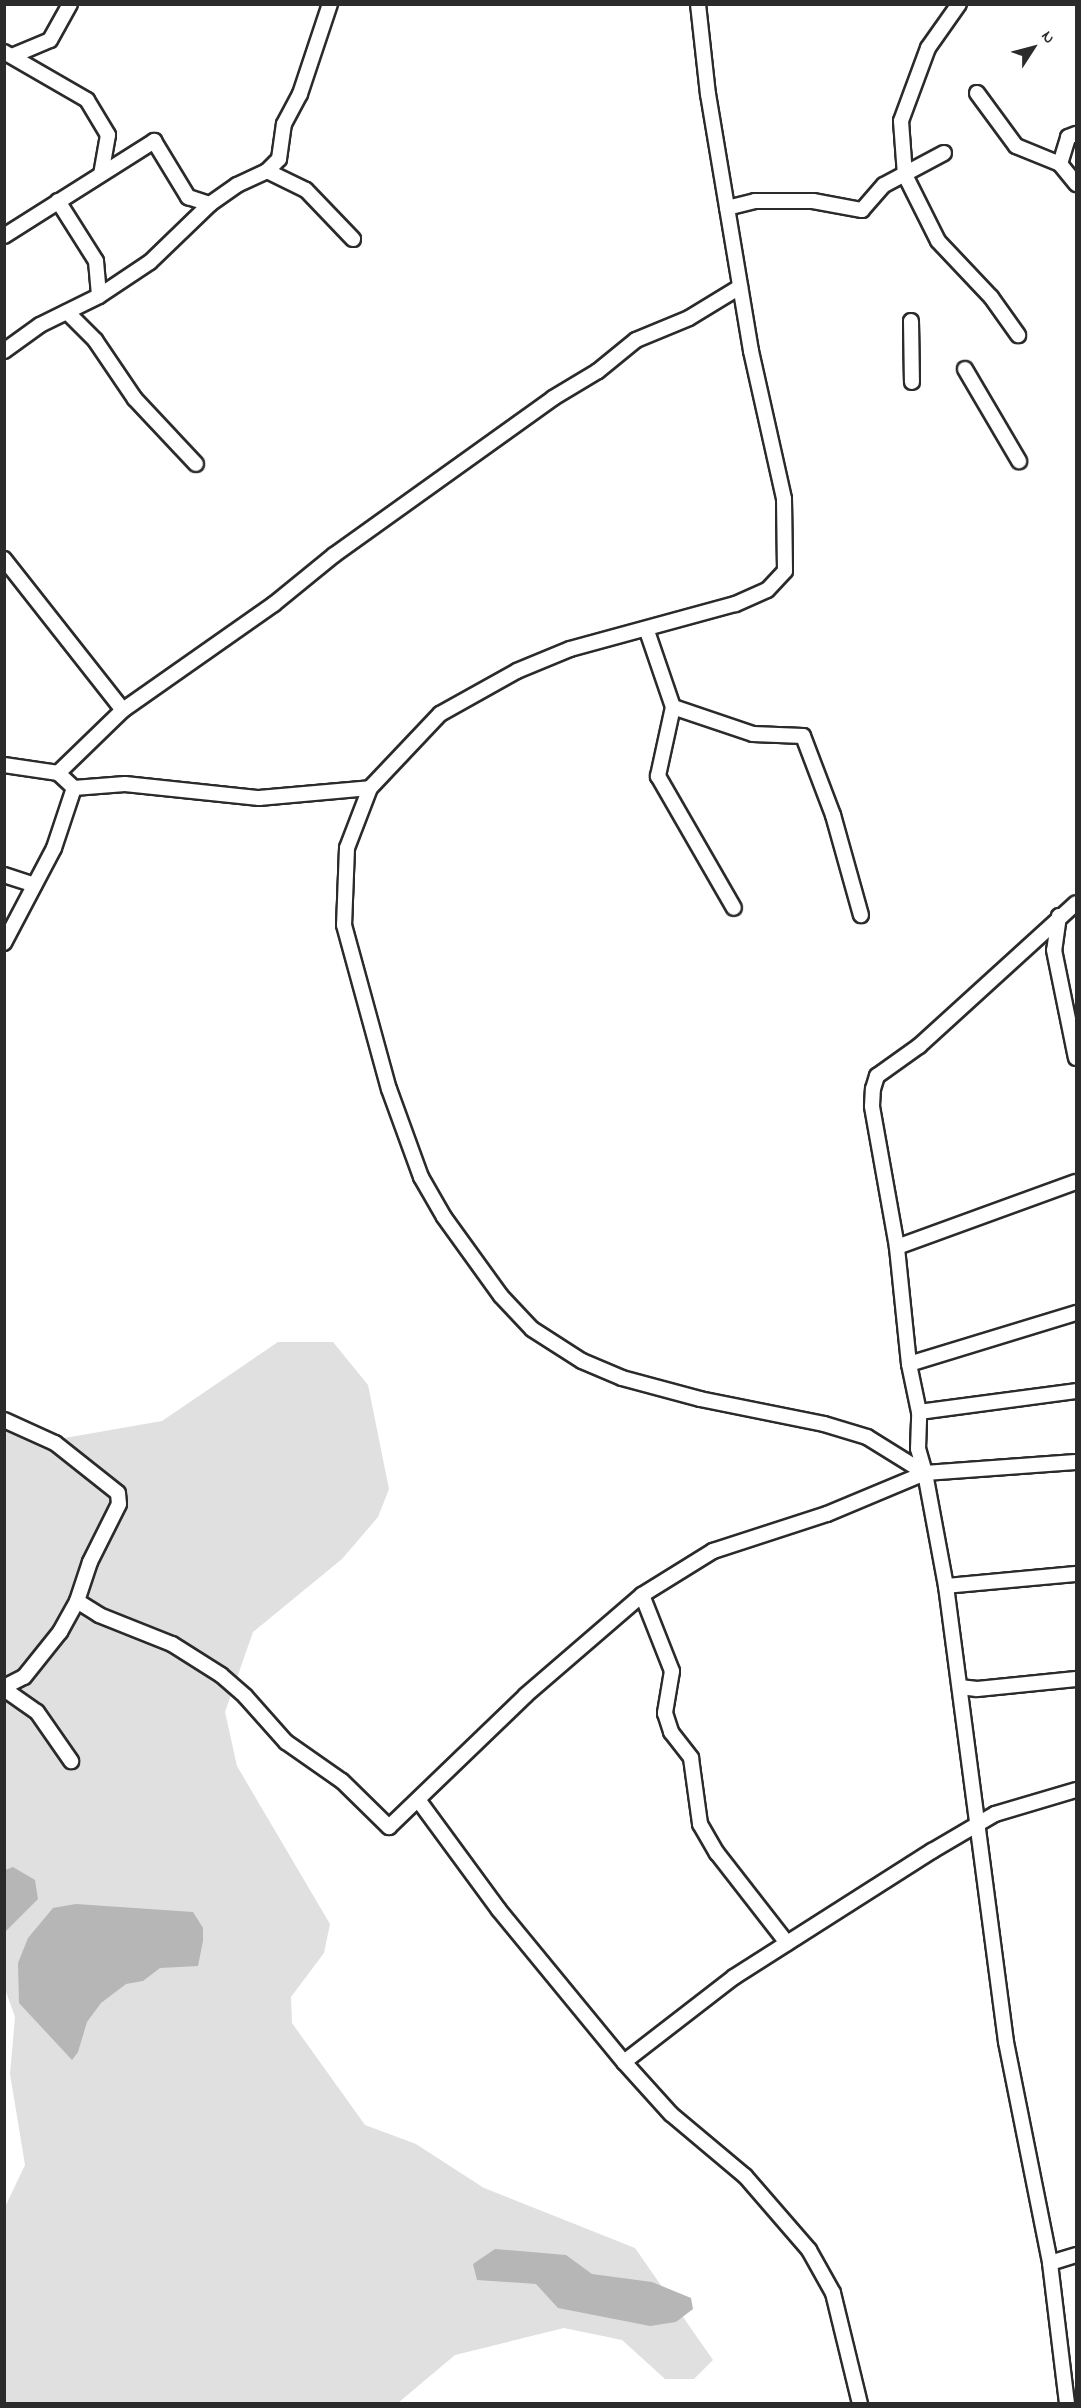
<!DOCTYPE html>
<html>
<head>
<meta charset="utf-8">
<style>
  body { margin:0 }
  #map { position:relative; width:1081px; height:2408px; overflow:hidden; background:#fff; font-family:"Indie Flower",sans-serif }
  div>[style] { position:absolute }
  .green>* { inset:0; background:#e0e0e0 }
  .water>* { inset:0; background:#b6b6b6 }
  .roads { filter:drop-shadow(2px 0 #2b2b2b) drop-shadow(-2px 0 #2b2b2b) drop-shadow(0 2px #2b2b2b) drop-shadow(0 -2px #2b2b2b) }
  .minor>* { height:14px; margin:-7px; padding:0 7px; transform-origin:7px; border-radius:7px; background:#fff }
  span { translate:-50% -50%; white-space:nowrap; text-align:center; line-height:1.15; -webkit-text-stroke:5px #fff; paint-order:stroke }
  .frame { position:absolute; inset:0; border:6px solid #2b2b2b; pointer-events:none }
  .north { position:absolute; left:1003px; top:18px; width:60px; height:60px; -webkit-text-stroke:4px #fff; paint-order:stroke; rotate:54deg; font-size:16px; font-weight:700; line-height:24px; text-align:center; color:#2b2b2b }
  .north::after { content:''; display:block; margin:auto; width:21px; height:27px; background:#2b2b2b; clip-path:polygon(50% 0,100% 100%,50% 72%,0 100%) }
</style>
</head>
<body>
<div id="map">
  <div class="green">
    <div style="clip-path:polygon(278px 1342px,333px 1342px,368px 1385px,389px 1489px,378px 1517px,342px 1559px,253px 1632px,225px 1712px,237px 1766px,330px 1924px,324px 1953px,291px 1997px,292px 2023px,365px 2125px,416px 2144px,484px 2188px,635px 2248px,713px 2360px,694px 2379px,665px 2379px,622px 2340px,564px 2328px,455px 2355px,398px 2403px,5px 2403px,5px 2207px,25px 2165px,10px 2074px,15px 2017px,5px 1989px,5px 1419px,53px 1440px,162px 1421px)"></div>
  </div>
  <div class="water">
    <div style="clip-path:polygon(13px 1867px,35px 1880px,38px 1899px,5px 1932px,5px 1870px)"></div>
    <div style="clip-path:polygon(76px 1904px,193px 1912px,203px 1928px,203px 1941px,198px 1966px,160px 1968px,143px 1981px,126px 1984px,101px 2003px,87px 2022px,78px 2052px,72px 2060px,19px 2003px,18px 1963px,28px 1938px,53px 1908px)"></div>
    <div style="clip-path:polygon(495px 2249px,566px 2255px,592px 2274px,652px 2282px,691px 2298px,693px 2309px,676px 2322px,650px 2326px,558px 2308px,536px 2284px,477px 2280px,473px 2264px)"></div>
  </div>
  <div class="roads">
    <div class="minor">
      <div style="left:698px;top:4px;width:91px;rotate:83.7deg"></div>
      <div style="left:708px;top:94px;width:261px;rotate:80.5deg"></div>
      <div style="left:751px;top:351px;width:152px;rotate:77.4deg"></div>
      <div style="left:784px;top:499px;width:72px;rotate:89.2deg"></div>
      <div style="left:785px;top:571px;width:26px;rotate:133deg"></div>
      <div style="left:767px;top:590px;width:35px;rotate:156deg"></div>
      <div style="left:735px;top:604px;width:171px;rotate:164.7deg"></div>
      <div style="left:570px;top:649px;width:57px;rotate:157.5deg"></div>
      <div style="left:517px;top:671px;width:88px;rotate:150.8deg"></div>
      <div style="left:440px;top:714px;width:102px;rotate:133.4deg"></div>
      <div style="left:370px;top:788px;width:64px;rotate:111deg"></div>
      <div style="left:347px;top:848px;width:77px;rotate:92.2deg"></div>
      <div style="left:344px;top:925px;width:170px;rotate:74.7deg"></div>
      <div style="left:389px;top:1089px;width:94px;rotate:70deg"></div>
      <div style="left:421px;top:1177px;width:46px;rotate:60.1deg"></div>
      <div style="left:444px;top:1217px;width:97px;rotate:54.2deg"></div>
      <div style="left:501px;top:1296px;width:45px;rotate:46.8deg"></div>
      <div style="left:532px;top:1329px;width:59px;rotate:32.6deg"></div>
      <div style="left:582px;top:1361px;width:43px;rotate:23deg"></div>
      <div style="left:622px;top:1378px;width:81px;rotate:15.1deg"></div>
      <div style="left:700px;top:1399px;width:126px;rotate:11.4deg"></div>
      <div style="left:824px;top:1424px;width:45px;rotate:16.8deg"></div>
      <div style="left:867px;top:1437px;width:68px;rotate:31.8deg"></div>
      <div style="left:925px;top:1473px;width:115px;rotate:79.5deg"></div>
      <div style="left:946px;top:1586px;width:460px;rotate:82.5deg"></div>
      <div style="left:1006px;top:2042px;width:225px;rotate:78.7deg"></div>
      <div style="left:1050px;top:2263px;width:142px;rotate:83.1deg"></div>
      <div style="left:959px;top:4px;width:54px;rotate:125.2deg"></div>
      <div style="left:928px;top:48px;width:78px;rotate:110.3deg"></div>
      <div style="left:901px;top:121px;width:54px;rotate:85.8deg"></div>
      <div style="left:905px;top:175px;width:74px;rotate:63.4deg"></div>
      <div style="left:938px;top:241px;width:77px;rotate:46.6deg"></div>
      <div style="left:991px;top:297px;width:47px;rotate:54.6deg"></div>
      <div style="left:4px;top:52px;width:96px;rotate:30deg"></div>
      <div style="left:87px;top:100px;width:41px;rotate:59deg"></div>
      <div style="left:108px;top:135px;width:39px;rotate:100deg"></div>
      <div style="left:12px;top:56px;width:41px;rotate:-22.8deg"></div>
      <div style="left:50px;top:40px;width:41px;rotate:-60.9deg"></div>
      <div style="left:977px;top:93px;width:66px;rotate:53.7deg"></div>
      <div style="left:1016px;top:146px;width:48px;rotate:22.2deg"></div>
      <div style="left:1060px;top:164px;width:26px;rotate:51deg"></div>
      <div style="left:1060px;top:164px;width:28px;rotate:-73deg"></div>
      <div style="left:1068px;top:137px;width:9px;rotate:-21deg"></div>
      <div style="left:267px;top:171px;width:43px;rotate:26deg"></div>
      <div style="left:306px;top:190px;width:68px;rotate:46.2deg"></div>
      <div style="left:58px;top:201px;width:71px;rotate:57.7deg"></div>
      <div style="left:96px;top:261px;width:35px;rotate:85deg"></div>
      <div style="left:727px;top:208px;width:29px;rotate:-14deg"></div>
      <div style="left:755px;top:201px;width:58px"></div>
      <div style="left:813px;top:201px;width:50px;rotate:10.4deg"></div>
      <div style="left:862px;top:210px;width:33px;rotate:-49deg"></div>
      <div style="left:884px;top:185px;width:68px;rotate:-28.1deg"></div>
      <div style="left:4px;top:236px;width:178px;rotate:-32.3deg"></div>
      <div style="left:154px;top:141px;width:66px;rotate:58.7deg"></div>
      <div style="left:188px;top:197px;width:23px;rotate:18deg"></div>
      <div style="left:67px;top:312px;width:40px;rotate:45deg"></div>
      <div style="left:95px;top:340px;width:71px;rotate:55.9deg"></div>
      <div style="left:135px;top:399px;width:89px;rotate:46.8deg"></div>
      <div style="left:911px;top:321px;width:61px;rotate:89.1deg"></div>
      <div style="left:4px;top:351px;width:44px;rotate:-35.8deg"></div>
      <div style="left:40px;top:325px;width:66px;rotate:-26.2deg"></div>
      <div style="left:99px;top:296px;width:61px;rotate:-33.7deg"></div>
      <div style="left:150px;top:262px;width:83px;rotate:-44deg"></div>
      <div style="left:210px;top:204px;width:33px;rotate:-35deg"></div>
      <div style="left:237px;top:185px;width:33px;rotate:-25deg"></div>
      <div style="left:267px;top:171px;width:17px;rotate:-45deg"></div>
      <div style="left:279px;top:159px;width:35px;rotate:-82deg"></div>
      <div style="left:284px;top:124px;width:34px;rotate:-62deg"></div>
      <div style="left:300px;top:94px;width:95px;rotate:-71.6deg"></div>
      <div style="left:965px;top:369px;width:107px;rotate:59.6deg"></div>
      <div style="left:4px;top:559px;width:192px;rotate:51.8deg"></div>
      <div style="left:647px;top:631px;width:80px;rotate:71.1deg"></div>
      <div style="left:673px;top:707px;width:84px;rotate:18.6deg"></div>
      <div style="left:753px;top:734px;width:50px;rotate:2.3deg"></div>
      <div style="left:803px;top:736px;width:85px;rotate:69.2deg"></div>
      <div style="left:833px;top:815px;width:104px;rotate:74.4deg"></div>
      <div style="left:673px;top:707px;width:71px;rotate:102.3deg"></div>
      <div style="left:658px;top:776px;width:152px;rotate:60.1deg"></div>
      <div style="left:4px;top:765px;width:55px;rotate:8.4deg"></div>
      <div style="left:58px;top:773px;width:22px;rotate:43deg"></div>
      <div style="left:74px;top:788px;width:51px;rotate:-4.5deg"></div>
      <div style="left:125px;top:784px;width:135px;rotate:6deg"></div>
      <div style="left:259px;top:798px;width:111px;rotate:-5.1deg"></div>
      <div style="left:58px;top:773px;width:91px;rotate:-44.1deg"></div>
      <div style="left:123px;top:710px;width:184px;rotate:-35.1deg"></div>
      <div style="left:274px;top:604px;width:77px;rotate:-39.2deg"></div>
      <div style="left:334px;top:555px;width:269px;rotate:-35.6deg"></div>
      <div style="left:553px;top:398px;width:52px;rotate:-31deg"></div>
      <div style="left:598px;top:371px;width:49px;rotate:-39.2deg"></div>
      <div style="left:636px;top:340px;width:57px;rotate:-22.5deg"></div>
      <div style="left:689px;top:318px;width:60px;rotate:-31.3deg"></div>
      <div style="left:4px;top:875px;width:32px;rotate:18deg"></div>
      <div style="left:1059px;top:916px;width:34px;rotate:98deg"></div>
      <div style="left:1054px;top:950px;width:110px;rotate:78.5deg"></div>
      <div style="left:4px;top:943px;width:107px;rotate:-62.2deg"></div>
      <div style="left:54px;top:848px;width:63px;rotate:-71.6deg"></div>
      <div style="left:897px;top:1247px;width:190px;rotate:-20deg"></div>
      <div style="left:909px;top:1364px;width:175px;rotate:-17deg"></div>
      <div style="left:919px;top:1412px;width:158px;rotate:-7.6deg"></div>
      <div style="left:4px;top:1420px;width:56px;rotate:24.3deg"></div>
      <div style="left:55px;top:1443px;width:80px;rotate:38.4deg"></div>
      <div style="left:118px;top:1493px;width:11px;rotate:85deg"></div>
      <div style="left:119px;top:1504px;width:65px;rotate:116.6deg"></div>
      <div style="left:90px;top:1562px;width:41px;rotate:108.4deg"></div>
      <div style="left:77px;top:1601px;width:26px;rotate:32deg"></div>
      <div style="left:99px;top:1615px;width:79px;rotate:21.7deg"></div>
      <div style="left:172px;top:1644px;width:58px;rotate:32.3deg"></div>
      <div style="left:221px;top:1675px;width:32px;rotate:41deg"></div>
      <div style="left:245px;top:1696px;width:62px;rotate:48.3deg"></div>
      <div style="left:286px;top:1742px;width:68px;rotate:34.9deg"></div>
      <div style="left:342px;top:1781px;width:66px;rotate:44.4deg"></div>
      <div style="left:389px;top:1827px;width:190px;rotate:-43.9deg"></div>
      <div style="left:526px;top:1695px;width:153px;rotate:-40.8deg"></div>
      <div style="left:642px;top:1595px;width:84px;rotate:-31.8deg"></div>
      <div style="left:713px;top:1551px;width:120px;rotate:-18deg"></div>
      <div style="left:827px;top:1514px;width:106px;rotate:-22.7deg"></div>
      <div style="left:925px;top:1473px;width:151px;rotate:-4.2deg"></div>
      <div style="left:925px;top:1473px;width:25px;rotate:-106deg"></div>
      <div style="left:918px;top:1449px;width:37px;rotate:-88deg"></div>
      <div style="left:919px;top:1412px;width:49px;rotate:-101.8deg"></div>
      <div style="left:909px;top:1364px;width:118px;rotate:-95.9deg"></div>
      <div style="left:897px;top:1247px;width:143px;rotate:-100.1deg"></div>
      <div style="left:872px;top:1106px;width:17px;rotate:-87deg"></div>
      <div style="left:873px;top:1089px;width:14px;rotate:-73deg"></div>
      <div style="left:877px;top:1076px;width:52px;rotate:-35.5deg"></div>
      <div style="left:919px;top:1046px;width:212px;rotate:-42.3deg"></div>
      <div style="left:946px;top:1586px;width:131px;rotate:-5.3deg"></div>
      <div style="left:642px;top:1595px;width:82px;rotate:68.5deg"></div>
      <div style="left:672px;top:1671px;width:43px;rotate:99.5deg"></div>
      <div style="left:665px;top:1713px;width:20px;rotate:72deg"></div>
      <div style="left:671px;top:1732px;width:33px;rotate:52deg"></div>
      <div style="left:691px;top:1758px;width:67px;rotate:82.2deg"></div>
      <div style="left:700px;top:1824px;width:34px;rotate:60deg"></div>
      <div style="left:717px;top:1853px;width:114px;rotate:52.1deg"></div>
      <div style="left:4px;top:1687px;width:22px;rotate:-27deg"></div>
      <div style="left:24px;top:1677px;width:58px;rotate:-51.3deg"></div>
      <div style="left:60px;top:1632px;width:35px;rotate:-61deg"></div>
      <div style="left:960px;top:1687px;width:17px;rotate:7deg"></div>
      <div style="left:977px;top:1689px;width:100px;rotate:-5.8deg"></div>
      <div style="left:4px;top:1689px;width:40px;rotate:34.9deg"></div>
      <div style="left:37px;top:1712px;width:60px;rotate:55.2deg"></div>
      <div style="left:419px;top:1801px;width:135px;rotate:53.7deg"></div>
      <div style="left:499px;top:1910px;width:197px;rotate:50.6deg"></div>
      <div style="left:624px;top:2062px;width:70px;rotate:47.9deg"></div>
      <div style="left:671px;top:2114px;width:97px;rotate:40deg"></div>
      <div style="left:745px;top:2176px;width:98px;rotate:49.1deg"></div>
      <div style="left:809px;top:2250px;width:49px;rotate:60.8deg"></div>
      <div style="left:833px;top:2293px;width:114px;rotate:76.3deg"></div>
      <div style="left:624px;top:2062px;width:139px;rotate:-37.7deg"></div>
      <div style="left:734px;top:1977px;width:235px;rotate:-32.5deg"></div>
      <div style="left:932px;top:1851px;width:73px;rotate:-30.4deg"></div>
      <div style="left:995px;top:1814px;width:84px;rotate:-16.5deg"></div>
      <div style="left:1050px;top:2263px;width:27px;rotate:-17deg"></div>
    </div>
  </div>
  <div class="frame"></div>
  <div class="north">N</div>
</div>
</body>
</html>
